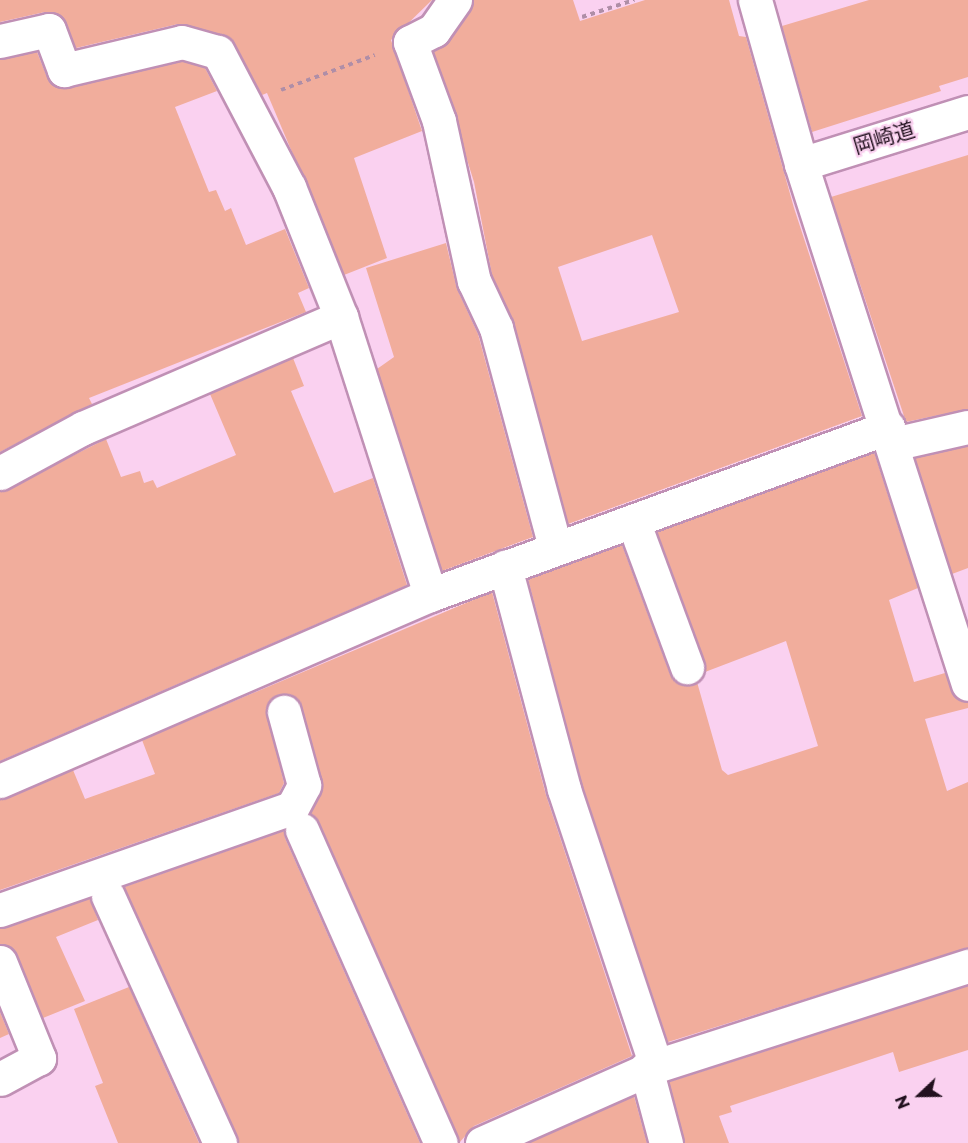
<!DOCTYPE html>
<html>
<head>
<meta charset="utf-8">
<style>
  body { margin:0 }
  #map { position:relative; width:968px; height:1143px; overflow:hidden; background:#fad1f0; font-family:Montserrat,"Noto Sans JP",sans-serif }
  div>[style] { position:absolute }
  .building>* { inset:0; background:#f1ad9c }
  .path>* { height:4px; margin-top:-2px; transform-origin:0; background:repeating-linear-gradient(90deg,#af8ea7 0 4.5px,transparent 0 9px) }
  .roads { filter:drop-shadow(2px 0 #c090b5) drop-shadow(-2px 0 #c090b5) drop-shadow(0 2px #c090b5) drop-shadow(0 -2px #c090b5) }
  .minor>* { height:33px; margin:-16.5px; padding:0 16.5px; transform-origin:16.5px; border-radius:16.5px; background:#fff }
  span { translate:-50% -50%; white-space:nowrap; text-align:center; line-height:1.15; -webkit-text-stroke:4.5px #fad1f0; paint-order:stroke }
  .street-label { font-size:21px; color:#22111f }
  .north { position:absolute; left:890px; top:1065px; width:60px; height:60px; -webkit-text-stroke:4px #fad1f0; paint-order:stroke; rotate:248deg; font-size:16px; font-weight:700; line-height:24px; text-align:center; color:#22111f }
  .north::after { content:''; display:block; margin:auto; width:21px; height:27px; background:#22111f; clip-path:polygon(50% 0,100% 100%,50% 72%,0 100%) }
</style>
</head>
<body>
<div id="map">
  <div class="building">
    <div style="clip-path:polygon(0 0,432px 0,391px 40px,422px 131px,354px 158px,387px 258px,344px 275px,267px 93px,262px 95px,229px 37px,178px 24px,76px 48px,61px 16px,45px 12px,0 22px)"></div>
    <div style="clip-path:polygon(evenodd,473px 0,573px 0,580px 21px,645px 0,729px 0,739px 36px,746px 37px,794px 208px,862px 416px,568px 524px,514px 323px,492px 275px,474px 182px,433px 51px,449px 41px,473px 0,652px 235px,679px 312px,582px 341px,558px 267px,652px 235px)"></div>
    <div style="clip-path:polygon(869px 0,968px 0,968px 77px,939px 86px,941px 91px,812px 132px,782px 26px)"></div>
    <div style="clip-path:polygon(37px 52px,47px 77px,60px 88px,182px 61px,205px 68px,217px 91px,175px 107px,209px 192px,216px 190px,225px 211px,231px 208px,246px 245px,285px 229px,309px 288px,298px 293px,306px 312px,89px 398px,92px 404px,0 452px,0 59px)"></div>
    <div style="clip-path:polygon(968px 155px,968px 409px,906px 422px,831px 197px)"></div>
    <div style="clip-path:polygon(446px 243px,457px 289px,478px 334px,533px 537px,442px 571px,377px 369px,394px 357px,366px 268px)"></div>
    <div style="clip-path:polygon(293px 358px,304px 386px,291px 391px,334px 493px,373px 478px,407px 585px,0 761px,0 492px,106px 439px,121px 477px,140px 471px,144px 483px,153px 480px,157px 488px,236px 455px,210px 394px)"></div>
    <div style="clip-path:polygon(968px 446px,968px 568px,952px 574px,915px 458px)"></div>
    <div style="clip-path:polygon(874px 452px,918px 588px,889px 600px,914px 682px,945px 673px,955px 697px,968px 702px,968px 708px,925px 719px,947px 791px,968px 782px,968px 948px,668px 1042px,582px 784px,528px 579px,622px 545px,670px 674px,683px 685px,697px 682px,722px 770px,728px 775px,818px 746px,786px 641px,705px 672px,657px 532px)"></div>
    <div style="clip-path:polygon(492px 592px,546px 795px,632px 1056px,474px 1126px,459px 1143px,319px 822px,310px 814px,322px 780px,302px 707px,289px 694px,279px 694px,266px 708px,284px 783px,279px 793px,0 890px,0 799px,73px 770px,85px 799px,155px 774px,142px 740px)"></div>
    <div style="clip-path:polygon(284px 831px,285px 838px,420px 1143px,238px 1143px,124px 887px)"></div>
    <div style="clip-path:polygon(90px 898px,98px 920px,56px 937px,85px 1001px,43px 1018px,17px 954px,0 944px,0 928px)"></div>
    <div style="clip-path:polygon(968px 986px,968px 1050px,899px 1072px,893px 1052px,730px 1106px,732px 1112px,719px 1116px,729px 1143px,684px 1143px,669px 1082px)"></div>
    <div style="clip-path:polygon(129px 987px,199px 1143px,118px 1143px,95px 1086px,103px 1083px,74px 1009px)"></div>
    <div style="clip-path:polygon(0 1012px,9px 1034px,0 1038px)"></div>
    <div style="clip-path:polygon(634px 1096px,647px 1143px,528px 1143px)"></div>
  </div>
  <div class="path">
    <div style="left:582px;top:17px;width:55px;rotate:-18.1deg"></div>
    <div style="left:281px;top:90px;width:100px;rotate:-20.4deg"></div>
  </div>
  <div class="roads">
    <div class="minor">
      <div style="left:455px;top:0;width:37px;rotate:125deg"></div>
      <div style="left:434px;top:30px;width:27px;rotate:153deg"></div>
      <div style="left:410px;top:42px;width:84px;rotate:69.8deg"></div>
      <div style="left:439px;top:121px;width:164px;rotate:77.7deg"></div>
      <div style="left:474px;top:281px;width:52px;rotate:64.9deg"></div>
      <div style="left:496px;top:328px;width:227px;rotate:74.9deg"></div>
      <div style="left:755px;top:0;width:170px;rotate:74.3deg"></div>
      <div style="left:801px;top:164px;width:546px;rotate:72.2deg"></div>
      <div style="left:0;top:41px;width:50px;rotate:-12.7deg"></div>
      <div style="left:49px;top:30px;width:43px;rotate:69.4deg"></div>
      <div style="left:64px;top:70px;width:121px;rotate:-13.3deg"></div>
      <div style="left:182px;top:42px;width:37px;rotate:16deg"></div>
      <div style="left:218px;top:52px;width:153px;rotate:62.3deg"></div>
      <div style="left:289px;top:187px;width:140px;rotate:68.2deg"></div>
      <div style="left:341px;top:317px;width:292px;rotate:72.2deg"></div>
      <div style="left:801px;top:164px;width:175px;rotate:-17.3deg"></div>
      <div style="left:893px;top:444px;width:77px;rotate:-12.8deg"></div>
      <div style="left:0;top:473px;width:94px;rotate:-28.5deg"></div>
      <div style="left:83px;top:428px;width:281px;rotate:-23.3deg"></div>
      <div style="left:633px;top:521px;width:156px;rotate:69.7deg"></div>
      <div style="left:0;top:781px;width:469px;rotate:-23.4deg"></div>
      <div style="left:430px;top:595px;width:488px;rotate:-20.1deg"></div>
      <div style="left:302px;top:830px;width:342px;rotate:66.1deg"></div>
      <div style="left:108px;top:896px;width:271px;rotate:65.6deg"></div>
      <div style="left:0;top:910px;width:309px;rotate:-19.3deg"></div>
      <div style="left:292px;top:808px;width:26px;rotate:-62deg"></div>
      <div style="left:304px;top:785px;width:76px;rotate:-105.3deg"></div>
      <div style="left:0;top:962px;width:104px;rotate:67.9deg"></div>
      <div style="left:39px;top:1058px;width:44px;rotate:151.7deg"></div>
      <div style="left:656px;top:1066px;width:328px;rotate:-17.8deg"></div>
      <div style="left:646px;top:1068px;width:78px;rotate:75.1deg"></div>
      <div style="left:482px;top:1143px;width:190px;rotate:-23.9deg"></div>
      <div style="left:656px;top:1066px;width:292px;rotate:-108.4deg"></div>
      <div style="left:564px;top:789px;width:230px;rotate:-104.9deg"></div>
    </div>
  </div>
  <div class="street-label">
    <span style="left:884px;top:138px;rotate:-17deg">岡崎道</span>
  </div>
  <div class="north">N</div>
</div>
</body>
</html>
